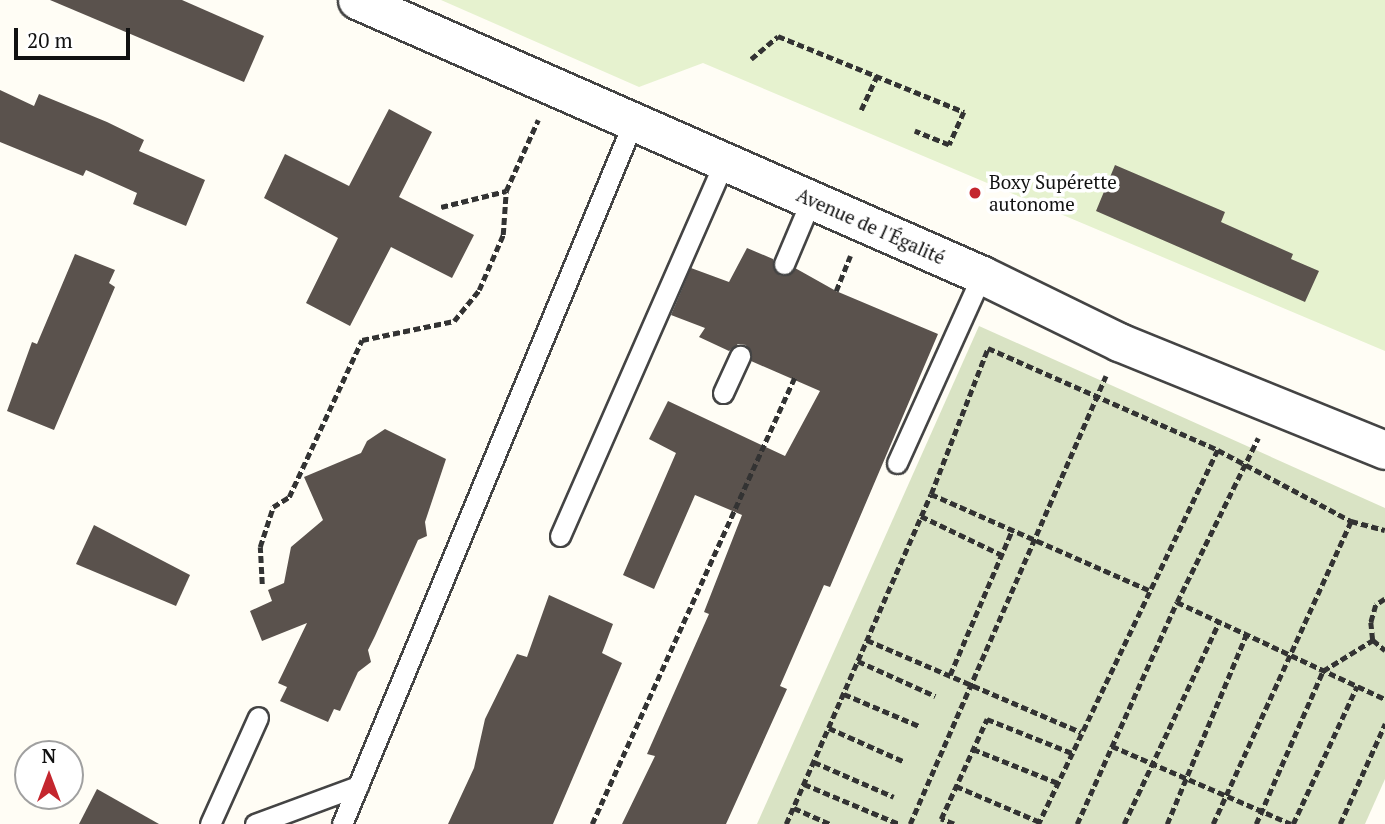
<!DOCTYPE html>
<html>
<head>
<meta charset="utf-8">
<style>
  body { margin:0 }
  #map { position:relative; width:1385px; height:824px; overflow:hidden; background:#fffdf5; font-family:"PT Serif",serif }
  div>[style] { position:absolute }
  .cemetery>* { inset:0; background:#d9e3c4 }
  .pitch>* { inset:0; background:#e6f2cf }
  .building>* { inset:0; background:#5a524d }
  .path>* { height:4.5px; margin-top:-2.25px; transform-origin:0; background:repeating-linear-gradient(90deg,#333 0 7px,transparent 0 10.5px) }
  .roads { filter:drop-shadow(2px 0 #444) drop-shadow(-2px 0 #444) drop-shadow(0 2px #444) drop-shadow(0 -2px #444) }
  .lane>* { height:19px; margin:-9.5px; padding:0 9.5px; transform-origin:9.5px; border-radius:9.5px; background:#fff }
  .street>* { height:37px; margin:-18.5px; padding:0 18.5px; transform-origin:18.5px; border-radius:18.5px; background:#fff }
  .dots>* { width:19px; height:19px; translate:-50% -50%; box-sizing:border-box; border:4px solid #fff; border-radius:50% }
  span { translate:-50% -50%; white-space:nowrap; text-align:center; line-height:1.15; -webkit-text-stroke:7px #fff; paint-order:stroke }
  .poi-label { font-size:19px; color:#111 }
  .left { translate:0 -50%; text-align:left }
  .street-label { font-size:19px; color:#111 }
  .north { position:absolute; left:14px; top:740px; width:70px; height:70px; box-sizing:border-box; background:#fff; border:2px solid #a0a0a0; border-radius:50%; rotate:0deg; font-size:19px; font-weight:700; line-height:28px; text-align:center; color:#111 }
  .north::after { content:''; display:block; margin:auto; width:24px; height:32px; background:#c4262e; clip-path:polygon(50% 0,100% 100%,50% 72%,0 100%) }
  .scale { position:absolute; left:14px; top:28px; width:116px; height:32px; box-sizing:border-box; border:4px solid #111; border-top:0; padding-left:9px; font-size:21px; line-height:24px; white-space:nowrap; color:#111; -webkit-text-stroke:5px #fff; paint-order:stroke }
</style>
</head>
<body>
<div id="map">
  <div class="cemetery">
    <div style="clip-path:polygon(979px 326px,1385px 508px,1385px 779px,1365px 824px,757px 824px)"></div>
  </div>
  <div class="pitch">
    <div style="clip-path:polygon(441px 0,1385px 0,1385px 351px,703px 63px,639px 87px)"></div>
  </div>
  <div class="building">
    <div style="clip-path:polygon(50px 0,182px 0,264px 36px,244px 82px)"></div>
    <div style="clip-path:polygon(0 90px,34px 106px,39px 94px,107px 122px,144px 140px,139px 151px,205px 180px,186px 226px,133px 204px,137px 193px,86px 170px,83px 176px,0 142px)"></div>
    <div style="clip-path:polygon(389px 109px,432px 132px,399px 197px,474px 235px,452px 278px,391px 247px,350px 326px,306px 303px,338px 238px,264px 198px,285px 154px,349px 186px)"></div>
    <div style="clip-path:polygon(1115px 165px,1225px 212px,1221px 222px,1293px 254px,1291px 259px,1319px 271px,1305px 302px,1096px 211px)"></div>
    <div style="clip-path:polygon(747px 248px,773px 259px,779px 275px,786px 276px,795px 268px,836px 291px,938px 334px,830px 587px,824px 585px,780px 686px,787px 689px,726px 824px,622px 824px,655px 756px,647px 754px,709px 614px,704px 612px,742px 515px,695px 495px,654px 589px,623px 575px,676px 453px,649px 439px,668px 401px,785px 456px,820px 391px,751px 361px,746px 345px,738px 344px,729px 351px,699px 337px,705px 328px,671px 315px,691px 268px,729px 282px)"></div>
    <div style="clip-path:polygon(75px 254px,115px 270px,109px 283px,115px 287px,54px 430px,7px 411px,32px 342px,37px 344px)"></div>
    <div style="clip-path:polygon(385px 429px,446px 459px,425px 522px,427px 536px,418px 540px,375px 636px,368px 650px,371px 662px,358px 672px,340px 711px,334px 709px,328px 722px,280px 701px,287px 687px,278px 683px,307px 623px,262px 641px,250px 611px,272px 601px,268px 590px,284px 583px,291px 547px,323px 520px,304px 477px,361px 453px,367px 441px)"></div>
    <div style="clip-path:polygon(94px 525px,190px 575px,176px 606px,76px 564px)"></div>
    <div style="clip-path:polygon(549px 595px,613px 624px,602px 653px,622px 663px,553px 824px,448px 824px,474px 768px,485px 719px,517px 654px,527px 657px)"></div>
    <div style="clip-path:polygon(97px 789px,159px 824px,79px 824px)"></div>
  </div>
  <div class="path">
    <div style="left:751px;top:59px;width:35px;rotate:-40deg"></div>
    <div style="left:778px;top:36px;width:201px;rotate:22.2deg"></div>
    <div style="left:964px;top:112px;width:36px;rotate:114deg"></div>
    <div style="left:949px;top:145px;width:37px;rotate:-158deg"></div>
    <div style="left:861px;top:110px;width:38px;rotate:-65deg"></div>
    <div style="left:441px;top:207px;width:67px;rotate:-13.8deg"></div>
    <div style="left:836px;top:291px;width:38px;rotate:-68deg"></div>
    <div style="left:1218px;top:450px;width:151px;rotate:28.1deg"></div>
    <div style="left:1351px;top:521px;width:35px;rotate:15deg"></div>
    <div style="left:931px;top:494px;width:238px;rotate:23.8deg"></div>
    <div style="left:921px;top:516px;width:90px;rotate:25.7deg"></div>
    <div style="left:262px;top:584px;width:37px;rotate:-93deg"></div>
    <div style="left:260px;top:547px;width:42px;rotate:-72deg"></div>
    <div style="left:273px;top:507px;width:19px;rotate:-32deg"></div>
    <div style="left:289px;top:497px;width:173px;rotate:-65.1deg"></div>
    <div style="left:362px;top:340px;width:94px;rotate:-11.7deg"></div>
    <div style="left:454px;top:321px;width:40px;rotate:-51deg"></div>
    <div style="left:479px;top:290px;width:60px;rotate:-66.4deg"></div>
    <div style="left:503px;top:235px;width:44px;rotate:-86.1deg"></div>
    <div style="left:506px;top:191px;width:78px;rotate:-65.7deg"></div>
    <div style="left:1385px;top:599px;width:11px;rotate:146deg"></div>
    <div style="left:1376px;top:605px;width:18px;rotate:106deg"></div>
    <div style="left:1371px;top:622px;width:18px;rotate:84deg"></div>
    <div style="left:1373px;top:640px;width:16px;rotate:40deg"></div>
    <div style="left:1177px;top:602px;width:230px;rotate:25deg"></div>
    <div style="left:867px;top:640px;width:233px;rotate:23.3deg"></div>
    <div style="left:858px;top:661px;width:85px;rotate:24.4deg"></div>
    <div style="left:950px;top:675px;width:158px;rotate:-66.8deg"></div>
    <div style="left:844px;top:694px;width:82px;rotate:23.1deg"></div>
    <div style="left:829px;top:728px;width:83px;rotate:24.1deg"></div>
    <div style="left:1112px;top:746px;width:195px;rotate:23.5deg"></div>
    <div style="left:973px;top:749px;width:92px;rotate:21.8deg"></div>
    <div style="left:814px;top:762px;width:87px;rotate:23.6deg"></div>
    <div style="left:804px;top:784px;width:103px;rotate:22.8deg"></div>
    <div style="left:956px;top:786px;width:91px;rotate:23.2deg"></div>
    <div style="left:794px;top:808px;width:39px;rotate:24deg"></div>
    <div style="left:592px;top:824px;width:491px;rotate:-65.6deg"></div>
    <div style="left:786px;top:824px;width:360px;rotate:-66.3deg"></div>
    <div style="left:931px;top:494px;width:157px;rotate:-68.7deg"></div>
    <div style="left:988px;top:348px;width:252px;rotate:23.9deg"></div>
    <div style="left:1218px;top:450px;width:415px;rotate:115.6deg"></div>
    <div style="left:910px;top:824px;width:489px;rotate:-66.4deg"></div>
    <div style="left:954px;top:824px;width:14px;rotate:-159deg"></div>
    <div style="left:941px;top:819px;width:110px;rotate:-65.3deg"></div>
    <div style="left:987px;top:719px;width:92px;rotate:21.8deg"></div>
    <div style="left:1077px;top:824px;width:243px;rotate:-65.8deg"></div>
    <div style="left:1177px;top:602px;width:183px;rotate:-63.7deg"></div>
    <div style="left:1124px;top:824px;width:223px;rotate:-64.8deg"></div>
    <div style="left:1167px;top:824px;width:205px;rotate:-67.3deg"></div>
    <div style="left:1213px;top:824px;width:333px;rotate:-65.5deg"></div>
    <div style="left:1256px;top:824px;width:167px;rotate:-66.4deg"></div>
    <div style="left:1323px;top:671px;width:59px;rotate:-31.8deg"></div>
    <div style="left:1293px;top:824px;width:152px;rotate:-65.1deg"></div>
    <div style="left:1340px;top:824px;width:110px;rotate:-65.8deg"></div>
  </div>
  <div class="roads">
    <div class="lane">
      <div style="left:784px;top:264px;width:69px;rotate:-67.1deg"></div>
      <div style="left:723px;top:393px;width:41px;rotate:-65.3deg"></div>
      <div style="left:897px;top:463px;width:206px;rotate:-65.7deg"></div>
      <div style="left:560px;top:536px;width:410px;rotate:-66.3deg"></div>
      <div style="left:210px;top:824px;width:117px;rotate:-65.8deg"></div>
      <div style="left:255px;top:824px;width:110px;rotate:-20.3deg"></div>
      <div style="left:342px;top:824px;width:762px;rotate:-67.47deg"></div>
    </div>
    <div class="street">
      <div style="left:357px;top:0;width:683px;rotate:23.75deg"></div>
      <div style="left:982px;top:275px;width:153px;rotate:26.1deg"></div>
      <div style="left:1119px;top:342px;width:287px;rotate:22.1deg"></div>
    </div>
  </div>
  <div class="dots">
    <div style="left:975px;top:193px;background:#c4262e"></div>
  </div>
  <div class="poi-label">
    <span class="left" style="left:989px;top:193px">Boxy Supérette<br>autonome</span>
  </div>
  <div class="street-label">
    <span style="left:871px;top:226px;rotate:24deg">Avenue de l'Égalité</span>
  </div>
  <div class="north">N</div>
  <div class="scale">20 m</div>
</div>
</body>
</html>
